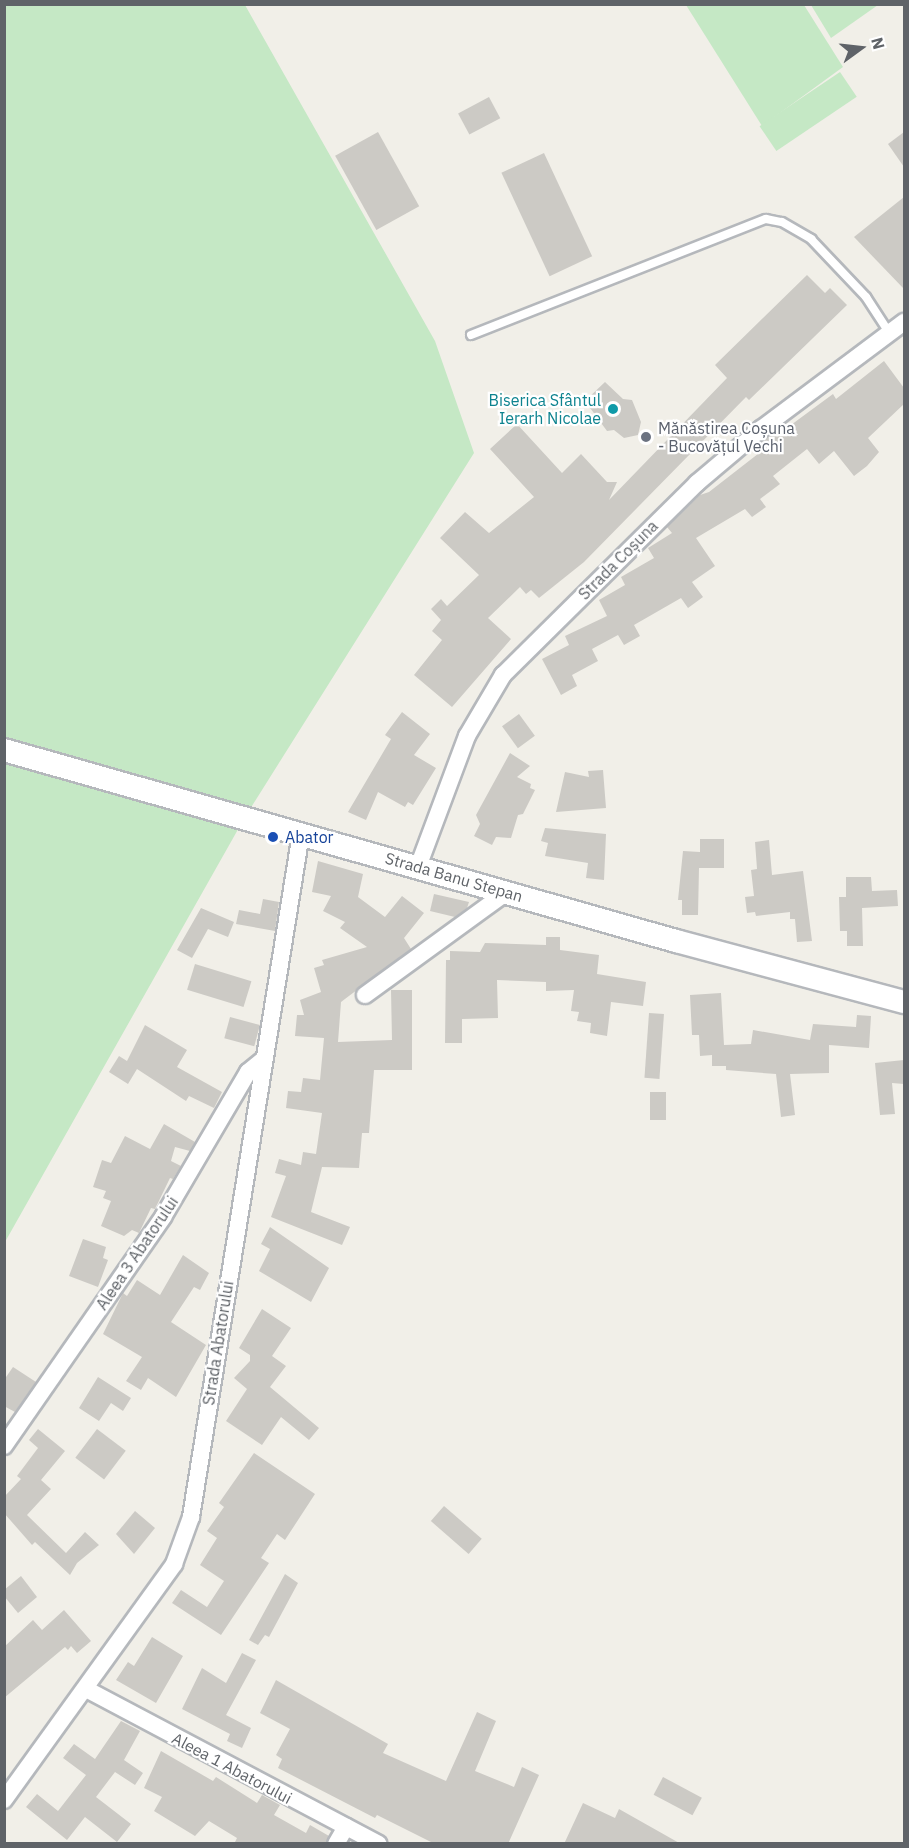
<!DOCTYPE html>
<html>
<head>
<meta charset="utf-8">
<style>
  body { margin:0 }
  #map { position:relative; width:909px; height:1848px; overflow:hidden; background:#f1efe8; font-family:"IBM Plex Sans",sans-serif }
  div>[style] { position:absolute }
  .green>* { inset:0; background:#c5e8c5; transform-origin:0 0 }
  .building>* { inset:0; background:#cccac5; transform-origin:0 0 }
  .roads { filter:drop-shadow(2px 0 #b5b8bc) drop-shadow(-2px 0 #b5b8bc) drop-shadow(0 2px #b5b8bc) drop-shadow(0 -2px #b5b8bc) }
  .lane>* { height:8px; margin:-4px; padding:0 4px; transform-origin:4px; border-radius:4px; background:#fff }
  .street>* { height:16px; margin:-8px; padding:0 8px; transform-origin:8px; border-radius:8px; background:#fff }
  .secondary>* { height:22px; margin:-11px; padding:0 11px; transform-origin:11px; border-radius:11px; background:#fff }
  .dots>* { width:16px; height:16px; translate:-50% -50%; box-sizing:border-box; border:3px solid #fff; border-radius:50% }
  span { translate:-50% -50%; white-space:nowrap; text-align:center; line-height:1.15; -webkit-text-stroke:4.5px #fff; paint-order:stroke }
  .culture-label { font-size:16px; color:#0d838f }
  .right { translate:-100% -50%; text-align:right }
  .worship-label { font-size:16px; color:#5b616d }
  .left { translate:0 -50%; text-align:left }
  .street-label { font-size:16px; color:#5f6368 }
  .transit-label { font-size:16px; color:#164399 }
  .frame { position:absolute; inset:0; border:6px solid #5f6368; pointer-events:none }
  .north { position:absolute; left:831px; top:18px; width:60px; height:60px; -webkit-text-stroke:4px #fff; paint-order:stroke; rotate:75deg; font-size:16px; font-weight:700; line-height:24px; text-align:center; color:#5f6368 }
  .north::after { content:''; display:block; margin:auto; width:21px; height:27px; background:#5f6368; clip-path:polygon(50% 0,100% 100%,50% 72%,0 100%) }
</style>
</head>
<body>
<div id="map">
  <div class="green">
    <div style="clip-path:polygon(5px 5px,245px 5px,435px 341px,474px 453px,245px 817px,5px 1242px)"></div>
    <div style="clip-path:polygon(686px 5px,804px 5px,843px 67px,762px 126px)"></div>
    <div style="clip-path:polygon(811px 5px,878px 5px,831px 38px)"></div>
    <div style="left:840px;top:72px;width:30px;height:97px;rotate:56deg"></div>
  </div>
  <div class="building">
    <div style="left:489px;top:97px;width:24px;height:35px;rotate:62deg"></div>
    <div style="left:378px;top:132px;width:85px;height:49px;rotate:61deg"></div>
    <div style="clip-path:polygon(904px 132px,904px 167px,888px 144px)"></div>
    <div style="left:544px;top:153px;width:114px;height:47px;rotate:65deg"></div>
    <div style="clip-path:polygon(904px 197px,904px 289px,854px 237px)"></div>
    <div style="clip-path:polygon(807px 275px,825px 293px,830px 288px,847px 305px,749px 400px,746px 397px,584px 562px,539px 598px,531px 590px,526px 594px,520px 587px,488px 618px,511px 639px,452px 707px,414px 675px,442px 640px,432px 631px,441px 620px,431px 609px,441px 599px,447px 606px,479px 575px,440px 538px,465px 512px,489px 533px,534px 497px,490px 449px,517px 424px,562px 473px,581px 454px,607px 482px,617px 482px,609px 500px,727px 378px,715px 365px)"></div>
    <div style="clip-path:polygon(884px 361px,904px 388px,904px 404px,868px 438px,879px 452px,867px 466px,854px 476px,834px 451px,819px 464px,807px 449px,773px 476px,780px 484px,760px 499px,766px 507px,752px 517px,745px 509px,696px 538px,715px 566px,692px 582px,703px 597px,688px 608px,681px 598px,634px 625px,640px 636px,624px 645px,618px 635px,592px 649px,598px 661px,572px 675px,577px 686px,561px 695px,542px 659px,569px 645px,565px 636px,607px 616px,599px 600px,625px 585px,621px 577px,654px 558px,648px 548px,672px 533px,667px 527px,700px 495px,709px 492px,763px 450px,759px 445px,768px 437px,773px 433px,776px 436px,833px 394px,836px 399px)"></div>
    <div style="clip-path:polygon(605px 382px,623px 399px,632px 400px,641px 422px,638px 435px,624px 438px,614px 430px,607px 431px,585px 401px)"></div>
    <div style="clip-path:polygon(402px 712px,430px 734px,414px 755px,436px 768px,413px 805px,408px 802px,405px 807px,378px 792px,366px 820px,348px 812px,391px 739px,385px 735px)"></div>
    <div style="left:519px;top:714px;width:27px;height:21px;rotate:54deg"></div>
    <div style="clip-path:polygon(510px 753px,530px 766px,517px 777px,531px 784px,530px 788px,535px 790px,523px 814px,518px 815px,511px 838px,496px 837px,492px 845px,474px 836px,480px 824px,476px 815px)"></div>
    <div style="clip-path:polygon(603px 770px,606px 808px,556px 812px,565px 772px,589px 777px,588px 771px)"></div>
    <div style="clip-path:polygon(545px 828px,606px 834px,604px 880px,586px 878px,588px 863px,545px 856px,548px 843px,541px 841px)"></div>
    <div style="clip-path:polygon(700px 839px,724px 839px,724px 868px,699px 868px,698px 915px,682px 915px,682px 900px,678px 900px,683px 851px,700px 852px)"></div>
    <div style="clip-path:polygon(769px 840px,772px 875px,803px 871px,812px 941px,797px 942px,795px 919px,790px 919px,790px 912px,756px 916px,755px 912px,747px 913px,745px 897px,754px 896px,751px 870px,757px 869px,755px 842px)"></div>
    <div style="clip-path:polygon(318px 861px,363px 874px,358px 897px,385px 917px,402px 896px,424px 913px,404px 938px,411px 949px,341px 1002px,338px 1042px,392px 1040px,391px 990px,412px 990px,412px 1070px,374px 1070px,369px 1133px,362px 1133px,359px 1168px,322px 1167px,311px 1212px,350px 1227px,342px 1245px,271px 1217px,286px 1176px,275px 1173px,279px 1159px,301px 1165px,303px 1152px,316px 1154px,322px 1113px,286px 1108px,288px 1091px,301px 1092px,303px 1078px,320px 1080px,324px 1038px,295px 1036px,297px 1015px,304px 1015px,300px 1000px,321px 992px,314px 968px,324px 965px,322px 960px,367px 947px,340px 928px,345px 922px,323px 911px,331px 896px,312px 892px)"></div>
    <div style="clip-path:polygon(846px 877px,871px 877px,872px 891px,897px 890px,898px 906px,862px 908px,863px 946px,847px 946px,847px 931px,840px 931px,839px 897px,846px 897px)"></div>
    <div style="clip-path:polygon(434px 894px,469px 902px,467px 908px,455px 917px,430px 911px)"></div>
    <div style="clip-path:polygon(263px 899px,279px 902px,275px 931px,236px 924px,239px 910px,260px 914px)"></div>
    <div style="clip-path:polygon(201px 908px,234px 922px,228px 937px,208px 929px,192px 958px,177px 950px)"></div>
    <div style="clip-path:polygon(546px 937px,560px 937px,560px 950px,599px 955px,597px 974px,646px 982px,643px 1006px,611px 1002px,607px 1036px,590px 1033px,591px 1023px,577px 1021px,579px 1012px,571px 1011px,574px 990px,546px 991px,546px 982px,497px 980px,498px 1018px,462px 1019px,462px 1043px,445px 1043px,446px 960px,450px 960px,450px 951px,480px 952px,485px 943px,546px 945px)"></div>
    <div style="left:195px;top:964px;width:59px;height:27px;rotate:17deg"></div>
    <div style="clip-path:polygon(721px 993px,724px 1045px,751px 1044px,753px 1030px,810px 1040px,813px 1024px,856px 1027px,857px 1015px,871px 1016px,869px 1048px,829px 1045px,829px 1073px,790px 1074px,795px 1115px,781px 1117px,776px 1074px,726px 1070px,726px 1066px,712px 1066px,712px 1055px,700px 1056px,699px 1035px,692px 1035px,690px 995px)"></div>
    <div style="left:649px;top:1013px;width:15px;height:65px;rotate:4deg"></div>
    <div style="left:230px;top:1017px;width:31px;height:22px;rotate:15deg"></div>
    <div style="clip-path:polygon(145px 1025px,187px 1050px,177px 1067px,222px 1092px,214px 1108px,189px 1096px,186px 1101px,137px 1069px,128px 1084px,109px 1072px,119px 1056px,127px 1061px)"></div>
    <div style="clip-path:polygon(904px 1060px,904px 1084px,892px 1083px,895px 1114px,880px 1115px,875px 1063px)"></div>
    <div style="left:650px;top:1092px;width:16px;height:28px"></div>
    <div style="clip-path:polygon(164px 1124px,195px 1142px,190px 1151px,175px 1147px,171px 1161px,181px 1166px,173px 1179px,170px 1178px,155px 1209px,151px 1208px,139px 1233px,132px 1230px,124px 1236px,101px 1226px,111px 1201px,103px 1198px,106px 1191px,93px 1187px,102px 1160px,111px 1163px,125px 1136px,150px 1149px)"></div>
    <div style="clip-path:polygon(270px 1227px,329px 1268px,311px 1302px,259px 1271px,270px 1249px,261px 1244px)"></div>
    <div style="clip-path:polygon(83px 1239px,106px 1247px,103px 1258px,108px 1260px,98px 1287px,69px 1276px)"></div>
    <div style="clip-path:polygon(183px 1255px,209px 1273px,200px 1290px,194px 1287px,171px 1322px,206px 1345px,176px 1397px,148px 1378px,141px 1390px,126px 1381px,142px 1357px,103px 1334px,123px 1293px,127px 1296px,137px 1280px,160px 1295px)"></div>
    <div style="clip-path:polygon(262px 1309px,291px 1328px,272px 1356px,286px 1366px,270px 1387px,319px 1428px,309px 1440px,281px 1417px,262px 1445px,226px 1421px,247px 1389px,234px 1378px,250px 1361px,250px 1355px,239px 1348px)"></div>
    <div style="clip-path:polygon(13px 1367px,36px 1382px,15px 1412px,4px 1406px,4px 1380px)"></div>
    <div style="clip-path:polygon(98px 1377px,131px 1398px,123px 1411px,111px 1403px,99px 1421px,79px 1408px)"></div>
    <div style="clip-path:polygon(38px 1429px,65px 1451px,41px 1480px,51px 1489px,27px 1515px,66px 1553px,85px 1532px,99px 1545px,77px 1563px,70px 1575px,35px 1542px,32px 1545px,4px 1513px,4px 1497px,21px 1479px,17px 1476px,38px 1448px,29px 1440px)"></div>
    <div style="left:97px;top:1429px;width:36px;height:36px;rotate:37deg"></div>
    <div style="clip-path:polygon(254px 1453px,315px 1494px,285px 1540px,277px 1534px,261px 1558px,269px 1563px,221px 1635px,172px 1603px,181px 1590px,207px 1607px,224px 1581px,200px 1565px,217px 1538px,207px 1531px,224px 1507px,219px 1503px)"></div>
    <div style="left:444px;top:1506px;width:50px;height:20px;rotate:41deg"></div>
    <div style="clip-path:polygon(135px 1511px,155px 1528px,134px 1554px,116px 1534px)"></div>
    <div style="clip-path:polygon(285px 1574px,298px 1583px,269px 1637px,265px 1635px,258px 1645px,249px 1640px)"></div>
    <div style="clip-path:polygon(21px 1576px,37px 1597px,18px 1613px,4px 1596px,4px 1590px)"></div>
    <div style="clip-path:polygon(64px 1610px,91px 1641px,77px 1653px,71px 1646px,68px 1650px,65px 1647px,4px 1698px,4px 1647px,33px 1620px,42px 1630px)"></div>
    <div style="clip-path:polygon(152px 1637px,183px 1656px,156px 1703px,116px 1680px,128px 1662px,134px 1666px)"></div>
    <div style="clip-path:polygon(242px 1653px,256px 1660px,226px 1715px,251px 1728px,242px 1748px,227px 1741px,230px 1734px,182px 1709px,202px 1668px,226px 1683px)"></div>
    <div style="clip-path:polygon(276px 1680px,388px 1744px,383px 1753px,446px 1781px,477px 1712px,496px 1721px,475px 1771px,514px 1787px,522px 1767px,539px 1775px,508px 1844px,435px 1844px,377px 1815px,375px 1818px,278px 1768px,282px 1759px,276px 1755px,290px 1729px,260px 1713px)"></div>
    <div style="clip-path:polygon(121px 1721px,140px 1731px,124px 1760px,143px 1773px,135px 1785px,115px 1772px,96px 1797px,131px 1824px,117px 1842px,85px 1817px,67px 1840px,26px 1807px,37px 1794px,58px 1811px,86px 1775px,63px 1758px,74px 1744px,95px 1759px)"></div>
    <div style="clip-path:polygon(161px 1751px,213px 1781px,216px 1777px,257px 1803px,262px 1795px,280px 1805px,274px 1815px,306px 1833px,310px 1825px,329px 1836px,326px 1844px,234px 1844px,237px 1838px,209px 1821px,195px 1836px,154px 1811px,162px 1797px,144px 1788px)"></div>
    <div style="left:663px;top:1777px;width:44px;height:20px;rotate:28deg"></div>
    <div style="clip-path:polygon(583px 1803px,615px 1818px,619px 1809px,681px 1844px,564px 1844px)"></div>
  </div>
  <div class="roads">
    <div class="lane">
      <div style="left:471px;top:335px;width:317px;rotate:-21.5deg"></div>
      <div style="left:766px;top:219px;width:16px;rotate:11deg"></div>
      <div style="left:782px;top:222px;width:34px;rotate:30deg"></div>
      <div style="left:811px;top:239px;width:80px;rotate:46.5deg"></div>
      <div style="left:866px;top:297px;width:44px;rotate:57deg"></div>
    </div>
    <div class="street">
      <div style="left:418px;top:867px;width:140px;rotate:-69.5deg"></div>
      <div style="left:467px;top:736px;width:71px;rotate:-59.5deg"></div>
      <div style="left:503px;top:675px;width:273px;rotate:-44.7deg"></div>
      <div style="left:697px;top:483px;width:84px;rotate:-40.2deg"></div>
      <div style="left:761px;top:429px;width:179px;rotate:-36.8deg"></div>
      <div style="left:365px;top:995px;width:175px;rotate:-36deg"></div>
      <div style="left:4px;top:1446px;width:279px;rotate:-55.2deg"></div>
      <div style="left:163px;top:1217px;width:168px;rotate:-59.6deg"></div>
      <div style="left:248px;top:1072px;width:21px;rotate:-39deg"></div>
      <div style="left:86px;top:1689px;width:331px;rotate:27.9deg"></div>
      <div style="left:4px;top:1800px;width:291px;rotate:-54.2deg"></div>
      <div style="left:174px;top:1564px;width:50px;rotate:-70.1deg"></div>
      <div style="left:191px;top:1517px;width:693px;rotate:-80.86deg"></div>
      <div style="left:336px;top:1844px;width:20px;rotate:-60deg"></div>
    </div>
    <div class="secondary">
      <div style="left:4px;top:750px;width:699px;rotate:15.87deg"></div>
      <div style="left:676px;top:941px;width:236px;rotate:15deg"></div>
    </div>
  </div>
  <div class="dots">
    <div style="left:613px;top:409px;background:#0f9aa8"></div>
    <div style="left:646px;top:437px;background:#6b7280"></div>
    <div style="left:273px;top:837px;background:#1a4fb4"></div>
  </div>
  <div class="culture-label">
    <span class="right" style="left:601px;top:409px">Biserica Sfântul<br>Ierarh Nicolae</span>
  </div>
  <div class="worship-label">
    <span class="left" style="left:658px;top:437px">Mănăstirea Coșuna<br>- Bucovățul Vechi</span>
  </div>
  <div class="street-label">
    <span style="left:618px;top:560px;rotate:-45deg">Strada Coșuna</span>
    <span style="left:454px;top:877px;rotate:16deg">Strada Banu Stepan</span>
    <span style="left:137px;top:1253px;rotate:-56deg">Aleea 3 Abatorului</span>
    <span style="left:218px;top:1343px;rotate:-81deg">Strada Abatorului</span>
    <span style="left:232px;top:1768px;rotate:28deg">Aleea 1 Abatorului</span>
  </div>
  <div class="transit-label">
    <span class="left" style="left:285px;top:837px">Abator</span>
  </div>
  <div class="frame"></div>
  <div class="north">N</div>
</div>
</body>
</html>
